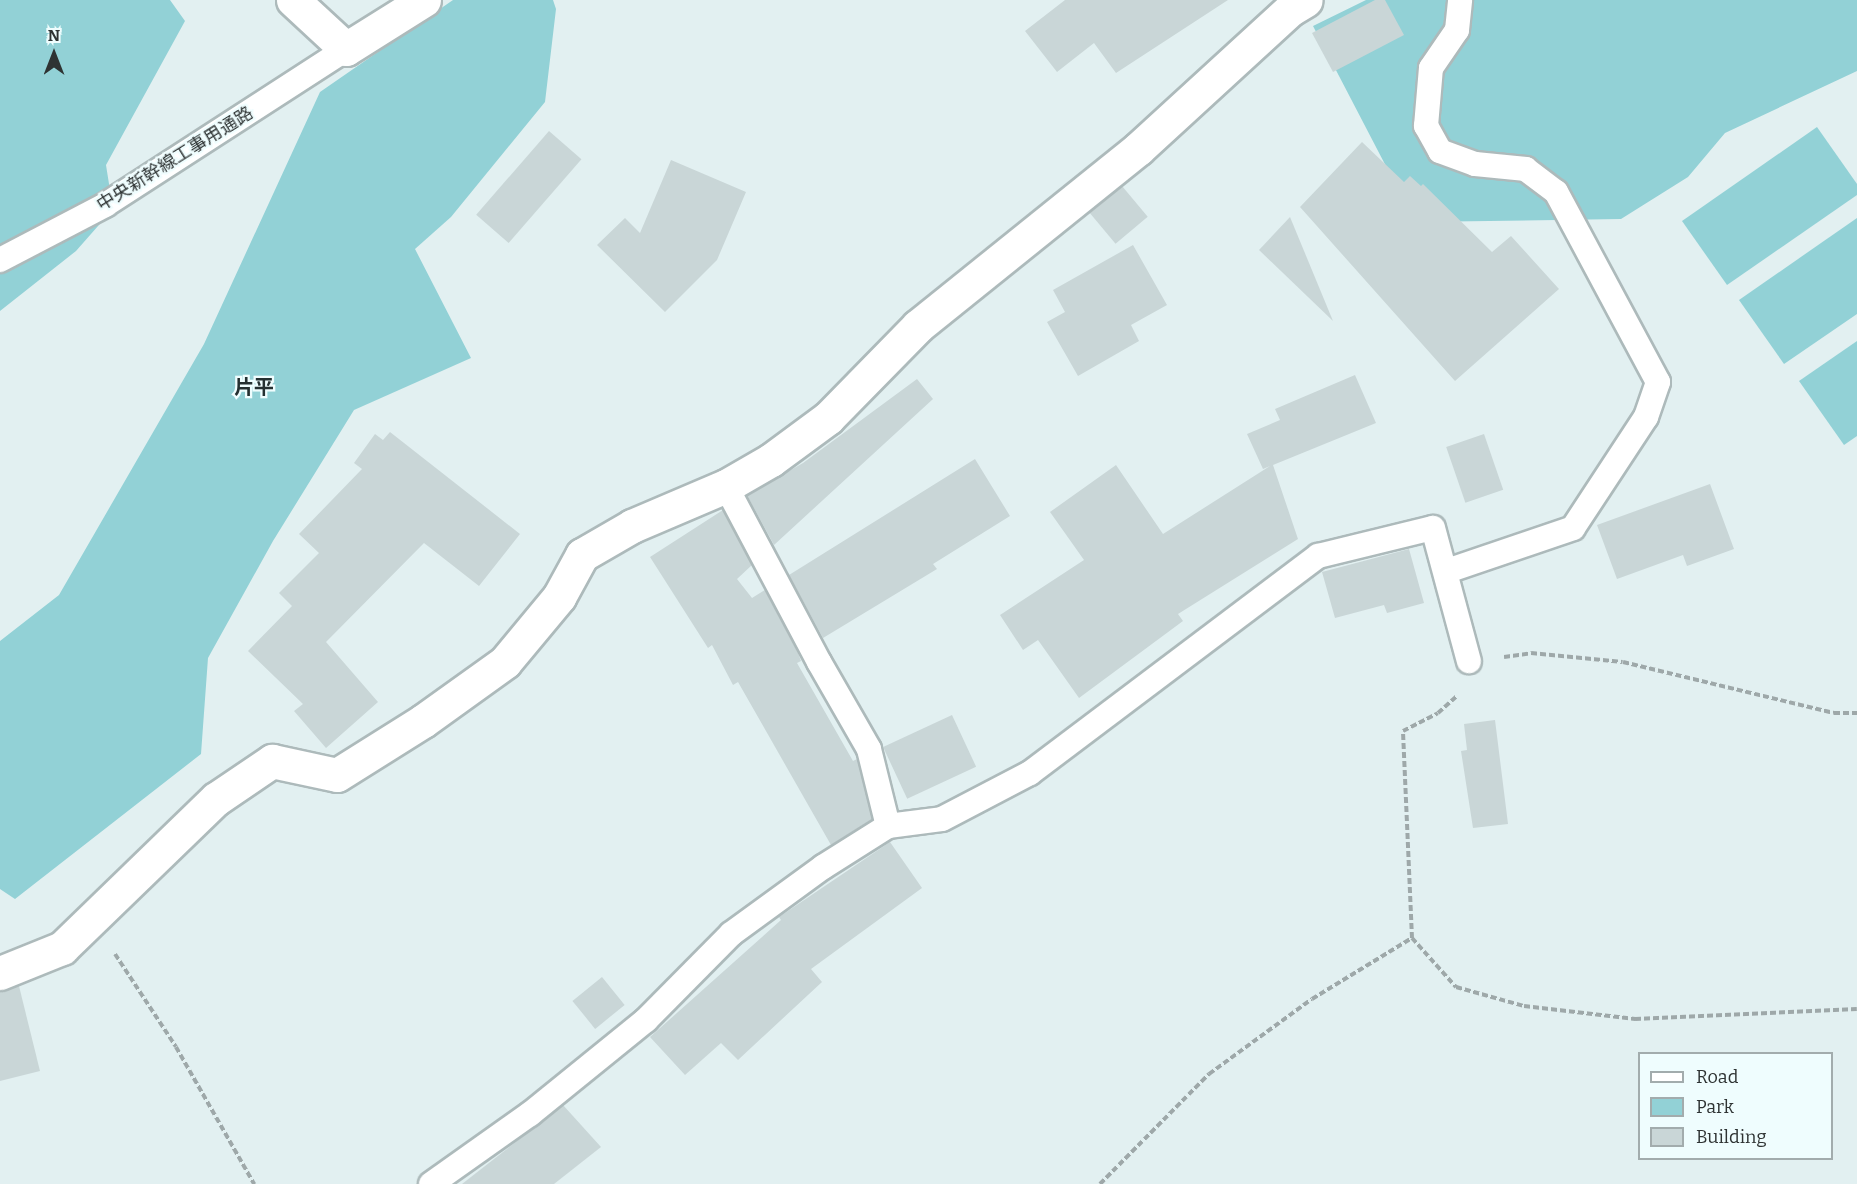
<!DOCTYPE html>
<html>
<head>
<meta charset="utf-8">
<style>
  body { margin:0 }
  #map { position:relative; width:1857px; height:1184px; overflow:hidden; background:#e2f0f1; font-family:Bitter,"Noto Sans JP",serif }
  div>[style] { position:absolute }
  .green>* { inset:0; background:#92d1d6 }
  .building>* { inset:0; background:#c9d6d7; transform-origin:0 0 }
  .path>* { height:4px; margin-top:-2px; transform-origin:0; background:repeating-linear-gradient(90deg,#9ea8a9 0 6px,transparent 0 9px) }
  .roads { filter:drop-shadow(2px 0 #adbabb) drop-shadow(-2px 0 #adbabb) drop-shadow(0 2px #adbabb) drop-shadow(0 -2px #adbabb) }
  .service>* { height:24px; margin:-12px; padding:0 12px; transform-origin:12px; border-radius:12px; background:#fff }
  .minor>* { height:33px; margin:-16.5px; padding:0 16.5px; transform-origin:16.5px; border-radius:16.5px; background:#fff }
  span { translate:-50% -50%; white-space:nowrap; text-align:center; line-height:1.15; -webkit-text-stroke:4.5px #effdfe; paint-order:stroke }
  .street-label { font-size:18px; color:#2e3333 }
  .neighbourhood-label { font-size:20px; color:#253031; font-weight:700 }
  .legend { position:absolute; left:1638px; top:1052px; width:195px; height:108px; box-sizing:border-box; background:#effdfe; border:2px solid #a2acad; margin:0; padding:8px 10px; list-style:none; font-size:18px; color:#2e3333 }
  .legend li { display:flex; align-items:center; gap:12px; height:30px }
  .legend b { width:30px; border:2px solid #a2acad }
  .north { position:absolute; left:24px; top:24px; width:60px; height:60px; -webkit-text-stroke:4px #effdfe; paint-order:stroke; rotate:0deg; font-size:16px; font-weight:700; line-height:24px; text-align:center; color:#2e3333 }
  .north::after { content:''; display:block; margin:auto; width:21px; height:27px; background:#2e3333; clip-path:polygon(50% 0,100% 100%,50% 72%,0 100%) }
</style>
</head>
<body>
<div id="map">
  <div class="green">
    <div style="clip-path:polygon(0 0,170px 0,185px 21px,106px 165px,113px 209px,76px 251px,0 311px)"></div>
    <div style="clip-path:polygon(453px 0,553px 0,556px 9px,545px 102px,451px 217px,415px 249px,471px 358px,354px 410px,273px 541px,208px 658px,201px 754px,15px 899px,0 889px,0 641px,59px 595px,204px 344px,320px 92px)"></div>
    <div style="clip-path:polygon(1366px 0,1857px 0,1857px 71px,1725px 133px,1688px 177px,1621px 219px,1415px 222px,1313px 26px)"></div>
    <div style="clip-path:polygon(1817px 127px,1857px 184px,1857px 195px,1727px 285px,1682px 221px)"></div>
    <div style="clip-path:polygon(1857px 218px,1857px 314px,1784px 364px,1739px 300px)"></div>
    <div style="clip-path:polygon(1857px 341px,1857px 436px,1844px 445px,1799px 381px)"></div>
  </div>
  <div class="building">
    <div style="clip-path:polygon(1065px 0,1228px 0,1116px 73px,1094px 43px,1057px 72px,1025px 31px)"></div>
    <div style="clip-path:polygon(1375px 0,1385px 0,1404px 35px,1333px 72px,1312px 33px)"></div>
    <div style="left:549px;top:131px;width:43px;height:111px;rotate:41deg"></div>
    <div style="clip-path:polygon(1362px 142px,1404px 182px,1410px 176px,1421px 186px,1423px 184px,1492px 252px,1511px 236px,1559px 289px,1455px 381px,1300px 207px)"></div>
    <div style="clip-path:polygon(671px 160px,746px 192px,717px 260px,665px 312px,597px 245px,625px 218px,640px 233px)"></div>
    <div style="left:1122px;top:186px;width:40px;height:42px;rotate:50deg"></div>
    <div style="clip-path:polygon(1290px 217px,1333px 321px,1259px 250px)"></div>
    <div style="clip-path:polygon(1133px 245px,1167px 305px,1131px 325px,1139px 341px,1078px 376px,1047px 322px,1065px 312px,1053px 290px)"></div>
    <div style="clip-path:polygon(1355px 375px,1376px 423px,1273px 465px,1298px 539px,1178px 614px,1183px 621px,1079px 698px,1038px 640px,1023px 650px,1000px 615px,1084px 560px,1050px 512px,1116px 465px,1163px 534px,1270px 466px,1263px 469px,1247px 434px,1280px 420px,1275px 409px)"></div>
    <div style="clip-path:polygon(917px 379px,933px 399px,774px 545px,747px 495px,803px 463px)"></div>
    <div style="clip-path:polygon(390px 432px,520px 534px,479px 586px,424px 543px,326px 642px,378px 702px,326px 748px,294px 711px,303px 704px,248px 651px,292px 606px,279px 593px,319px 553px,299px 534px,362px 469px,354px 463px,375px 434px,383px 440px)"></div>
    <div style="left:1484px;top:434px;width:59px;height:40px;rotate:71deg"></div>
    <div style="clip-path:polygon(975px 459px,1010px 516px,933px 564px,937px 569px,823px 638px,789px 575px)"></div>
    <div style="clip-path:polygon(1710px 484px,1734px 549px,1687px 566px,1683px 555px,1617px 579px,1597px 525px)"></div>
    <div style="clip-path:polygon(723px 510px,752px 565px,737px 579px,752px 598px,765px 590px,798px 653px,801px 661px,797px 663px,853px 761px,857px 759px,872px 819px,831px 845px,738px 682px,733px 685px,712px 645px,708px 648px,650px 557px)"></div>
    <div style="clip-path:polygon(1409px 549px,1424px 603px,1387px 613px,1384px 605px,1335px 618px,1322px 572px)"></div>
    <div style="left:952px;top:715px;width:57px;height:76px;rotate:65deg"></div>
    <div style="clip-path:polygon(1495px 720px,1508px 824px,1473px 828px,1461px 751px,1467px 750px,1464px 724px)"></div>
    <div style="clip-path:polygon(890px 842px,922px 888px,811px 969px,822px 982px,738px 1060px,721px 1043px,685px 1075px,650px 1037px,781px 920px,779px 917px)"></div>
    <div style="left:602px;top:977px;width:36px;height:38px;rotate:51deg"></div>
    <div style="clip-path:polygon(19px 986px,40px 1071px,0 1081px,0 991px)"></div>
    <div style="clip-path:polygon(563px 1105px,601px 1147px,554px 1184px,462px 1184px)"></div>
  </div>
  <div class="path">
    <div style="left:1504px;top:657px;width:27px;rotate:-8deg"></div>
    <div style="left:1531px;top:653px;width:92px;rotate:5.6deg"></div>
    <div style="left:1623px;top:662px;width:217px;rotate:13.6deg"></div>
    <div style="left:1834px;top:713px;width:23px"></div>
    <div style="left:1412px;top:938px;width:66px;rotate:48.1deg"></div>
    <div style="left:1456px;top:987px;width:71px;rotate:15.6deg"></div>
    <div style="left:1524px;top:1006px;width:112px;rotate:6.7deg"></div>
    <div style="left:1635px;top:1019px;width:222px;rotate:-2.6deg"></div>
    <div style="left:115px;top:954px;width:111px;rotate:56.7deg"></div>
    <div style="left:176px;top:1047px;width:158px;rotate:60.3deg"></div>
    <div style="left:1100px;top:1184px;width:155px;rotate:-45.3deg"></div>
    <div style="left:1209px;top:1074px;width:127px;rotate:-36.1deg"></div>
    <div style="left:1312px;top:999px;width:117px;rotate:-31.4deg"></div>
    <div style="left:1412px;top:938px;width:207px;rotate:-92.5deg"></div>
    <div style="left:1403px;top:731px;width:39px;rotate:-27deg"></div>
    <div style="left:1438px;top:713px;width:25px;rotate:-42deg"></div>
  </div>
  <div class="roads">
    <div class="service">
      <div style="left:0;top:260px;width:119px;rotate:-27.6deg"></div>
      <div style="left:105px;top:205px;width:287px;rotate:-32.9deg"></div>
      <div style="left:1447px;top:571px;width:133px;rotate:-18.8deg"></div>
      <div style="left:1573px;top:528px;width:133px;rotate:-56.7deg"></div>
      <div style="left:1646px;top:417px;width:37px;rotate:-71deg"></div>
      <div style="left:1658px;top:382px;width:216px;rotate:-118.2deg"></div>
      <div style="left:1556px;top:192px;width:38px;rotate:-143deg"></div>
      <div style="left:1526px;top:169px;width:51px;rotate:-174.4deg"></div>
      <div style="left:1475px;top:164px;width:37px;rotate:-160deg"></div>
      <div style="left:1440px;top:151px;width:29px;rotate:-119deg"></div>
      <div style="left:1426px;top:126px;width:58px;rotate:-85.1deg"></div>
      <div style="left:1431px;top:68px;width:46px;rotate:-55.6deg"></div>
      <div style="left:1457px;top:30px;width:30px;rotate:-84deg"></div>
      <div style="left:888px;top:826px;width:54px;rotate:-7.4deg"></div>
      <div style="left:942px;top:819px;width:99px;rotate:-27.6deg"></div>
      <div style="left:1030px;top:773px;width:361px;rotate:-37deg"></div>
      <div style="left:1318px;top:556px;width:118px;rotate:-13.7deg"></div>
      <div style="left:1433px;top:528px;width:138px;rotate:74.9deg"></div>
      <div style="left:431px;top:1184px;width:121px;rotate:-35.3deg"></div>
      <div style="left:530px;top:1114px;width:149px;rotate:-39deg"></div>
      <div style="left:646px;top:1020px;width:121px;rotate:-45.3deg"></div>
      <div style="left:731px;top:934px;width:114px;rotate:-36.1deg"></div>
      <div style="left:823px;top:867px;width:77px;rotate:-32.2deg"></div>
      <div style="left:888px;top:826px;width:79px;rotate:-103.9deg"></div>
      <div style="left:869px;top:749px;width:100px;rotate:-119.9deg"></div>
      <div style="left:819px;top:662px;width:199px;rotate:-117.9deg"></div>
    </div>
    <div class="minor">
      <div style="left:293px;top:0;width:72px;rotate:42.8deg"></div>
      <div style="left:346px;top:49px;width:92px;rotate:-32.1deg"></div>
      <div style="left:0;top:973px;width:67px;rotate:-22deg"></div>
      <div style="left:62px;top:948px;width:214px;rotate:-44.1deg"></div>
      <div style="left:216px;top:799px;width:68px;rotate:-34.2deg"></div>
      <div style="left:272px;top:761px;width:66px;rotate:12.2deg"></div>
      <div style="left:337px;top:775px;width:102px;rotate:-32.1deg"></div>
      <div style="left:423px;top:721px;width:101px;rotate:-35.7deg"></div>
      <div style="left:505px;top:662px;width:85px;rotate:-50.3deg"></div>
      <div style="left:559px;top:597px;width:48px;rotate:-61.3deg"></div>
      <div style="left:582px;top:555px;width:58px;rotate:-30.1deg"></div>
      <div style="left:632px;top:526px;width:102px;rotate:-23.1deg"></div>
      <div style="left:726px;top:486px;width:52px;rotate:-30deg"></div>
      <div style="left:771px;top:460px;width:71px;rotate:-36.4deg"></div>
      <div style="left:828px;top:418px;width:129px;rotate:-45.6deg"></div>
      <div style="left:918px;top:326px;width:282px;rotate:-38.8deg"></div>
      <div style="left:1138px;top:149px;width:207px;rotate:-42.5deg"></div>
      <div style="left:1291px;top:9px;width:17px;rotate:-31deg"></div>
    </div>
  </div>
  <div class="street-label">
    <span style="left:175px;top:159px;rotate:-32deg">中央新幹線工事用通路</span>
  </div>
  <div class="neighbourhood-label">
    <span style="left:254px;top:387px">片平</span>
  </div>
  <ul class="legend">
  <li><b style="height:8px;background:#fff"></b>Road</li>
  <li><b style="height:16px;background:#92d1d6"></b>Park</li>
  <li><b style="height:16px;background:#c9d6d7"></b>Building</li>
  </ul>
  <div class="north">N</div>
</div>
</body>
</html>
